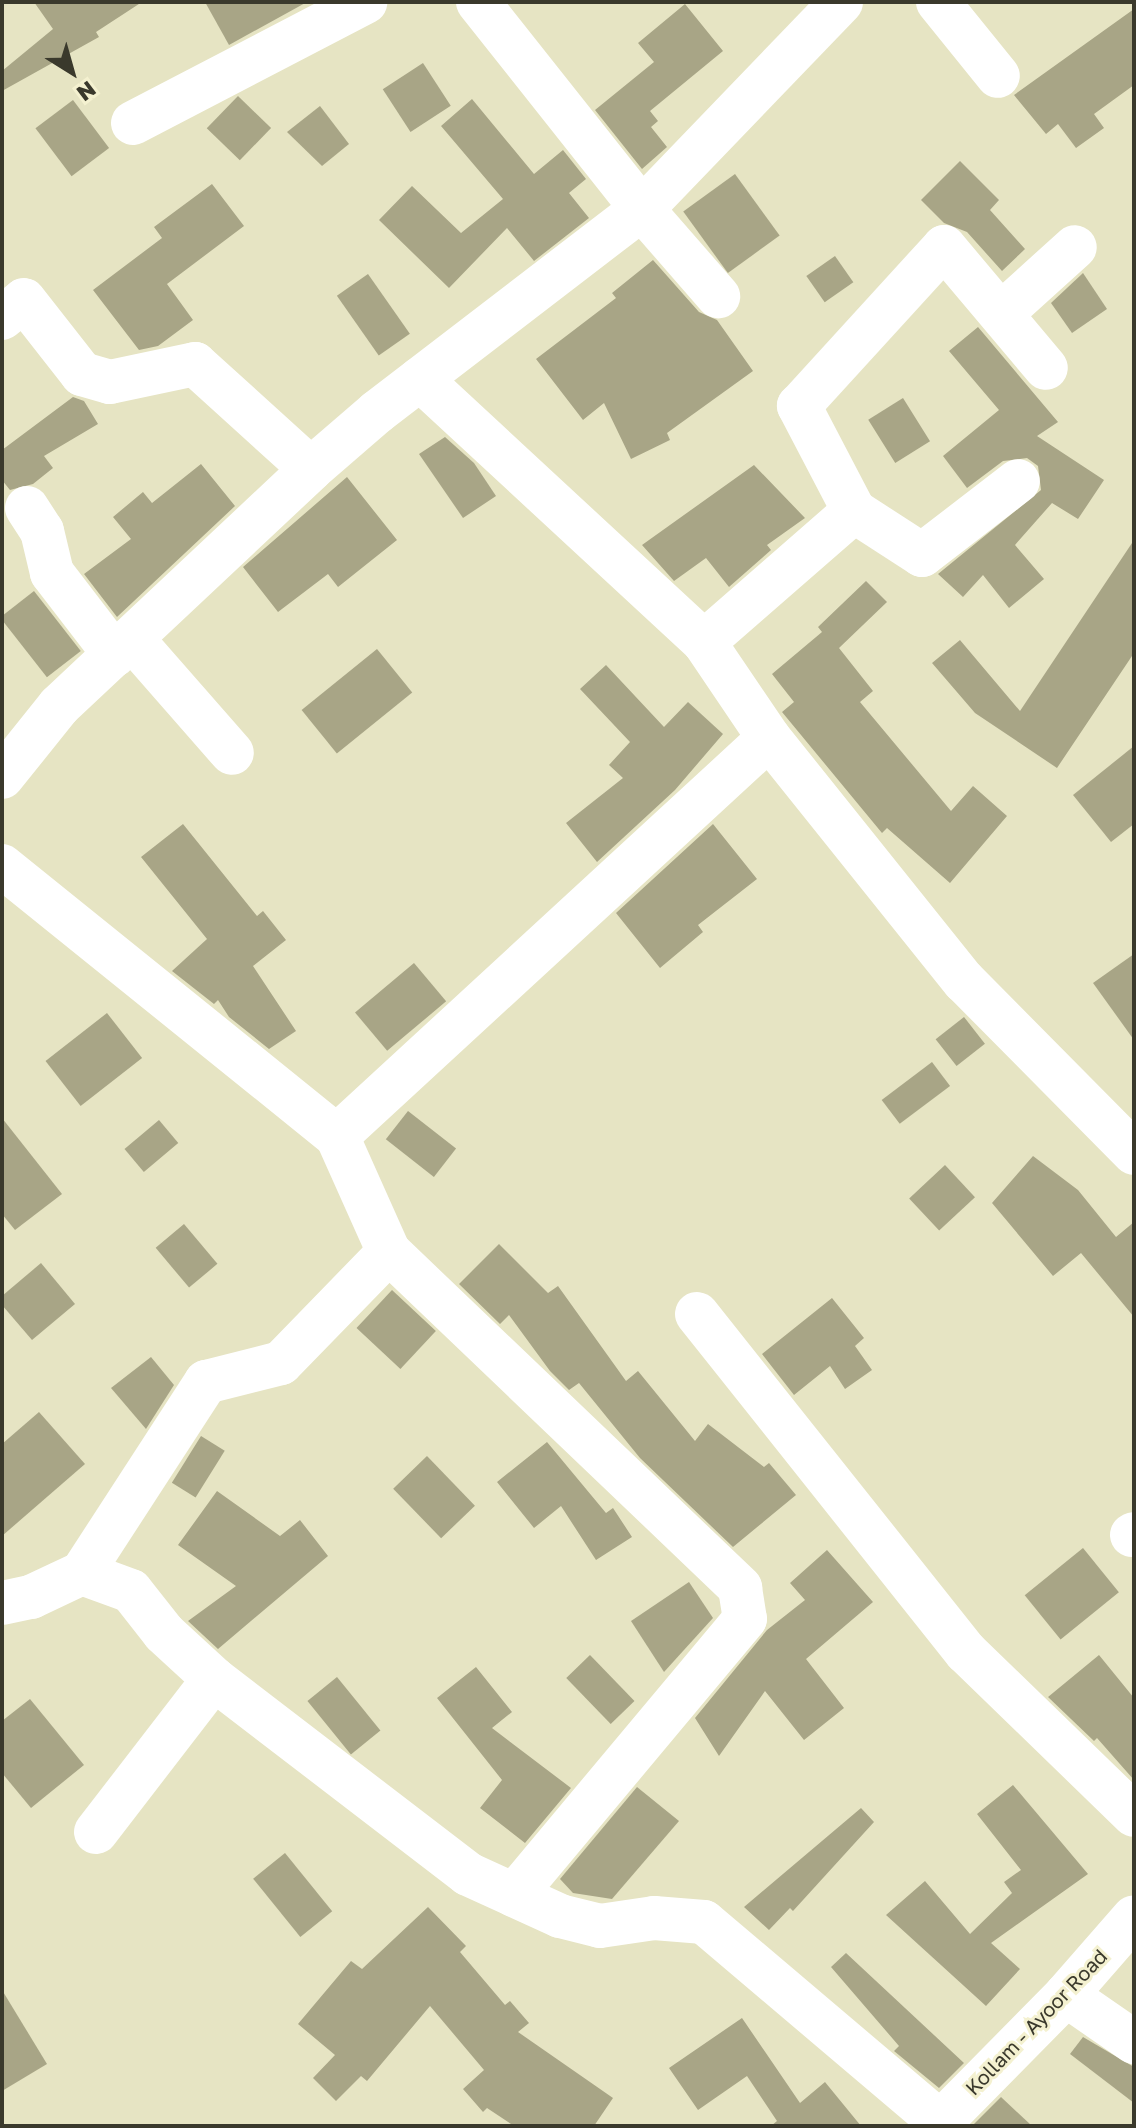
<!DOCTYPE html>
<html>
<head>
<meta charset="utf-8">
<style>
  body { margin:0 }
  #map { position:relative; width:1136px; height:2128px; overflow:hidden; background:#e6e4c3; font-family:"Golos Text",sans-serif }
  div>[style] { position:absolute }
  .building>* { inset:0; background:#a8a586; transform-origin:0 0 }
  .minor>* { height:44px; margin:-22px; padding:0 22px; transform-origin:22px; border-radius:22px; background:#fff }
  .major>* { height:44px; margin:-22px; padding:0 22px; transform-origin:22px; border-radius:22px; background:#fff }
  span { translate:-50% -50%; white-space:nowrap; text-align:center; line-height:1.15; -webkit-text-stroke:6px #f4f1d0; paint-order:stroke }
  .street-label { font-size:20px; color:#3a392c }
  .frame { position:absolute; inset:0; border:4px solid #3a392c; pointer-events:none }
  .north { position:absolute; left:32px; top:32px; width:80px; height:80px; -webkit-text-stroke:6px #f4f1d0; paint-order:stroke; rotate:143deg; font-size:22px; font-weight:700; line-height:32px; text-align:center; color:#3a392c }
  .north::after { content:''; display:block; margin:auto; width:28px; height:36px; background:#3a392c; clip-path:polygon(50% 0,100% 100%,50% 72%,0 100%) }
</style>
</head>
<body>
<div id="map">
  <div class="building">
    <div style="clip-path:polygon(34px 2px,142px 2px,96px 32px,99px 37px,2px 91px,2px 71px,53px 29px)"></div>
    <div style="clip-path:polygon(205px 2px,307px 2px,229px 45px)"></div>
    <div style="clip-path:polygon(685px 4px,723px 51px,650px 111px,658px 121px,651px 127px,667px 147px,642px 169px,595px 110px,654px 62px,638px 43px)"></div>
    <div style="clip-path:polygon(1134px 9px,1134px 85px,1094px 114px,1104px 128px,1076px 148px,1058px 124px,1046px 134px,1014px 95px)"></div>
    <div style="left:423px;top:63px;width:51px;height:48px;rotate:57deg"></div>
    <div style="left:238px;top:96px;width:46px;height:45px;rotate:44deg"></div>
    <div style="clip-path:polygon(472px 99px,534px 174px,563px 150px,586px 179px,569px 193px,589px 218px,534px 261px,507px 228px,449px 288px,379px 220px,412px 186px,461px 233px,503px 199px,441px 126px)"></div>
    <div style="left:73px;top:100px;width:60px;height:47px;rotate:53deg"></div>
    <div style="clip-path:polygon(320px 106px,349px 144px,322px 166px,287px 132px)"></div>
    <div style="clip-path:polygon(960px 161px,999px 200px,990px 210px,1025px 249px,1002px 271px,967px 232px,944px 223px,921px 200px)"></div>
    <div style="left:735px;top:174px;width:76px;height:64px;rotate:54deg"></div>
    <div style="clip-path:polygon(212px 184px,244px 226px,167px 284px,193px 320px,158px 346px,139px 350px,93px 290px,162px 238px,154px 227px)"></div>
    <div style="left:835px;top:256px;width:32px;height:35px;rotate:55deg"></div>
    <div style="clip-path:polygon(653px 260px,699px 312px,717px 320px,753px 371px,667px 433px,670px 440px,631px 459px,604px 403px,583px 420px,536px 359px,616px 298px,612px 293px)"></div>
    <div style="clip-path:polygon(1083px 273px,1107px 309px,1072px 333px,1051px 303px)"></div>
    <div style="left:368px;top:274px;width:73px;height:38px;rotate:55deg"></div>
    <div style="clip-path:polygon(978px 327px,1058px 422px,1037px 436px,1104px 480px,1078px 519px,1052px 503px,1015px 545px,1044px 579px,1009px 608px,983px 575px,963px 597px,938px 574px,1041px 490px,1038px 466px,1027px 458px,1003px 461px,967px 488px,943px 456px,999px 410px,949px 351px)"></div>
    <div style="clip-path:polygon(73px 397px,84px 401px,98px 424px,44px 456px,53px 468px,33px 484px,10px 490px,2px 480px,2px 450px)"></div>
    <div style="left:903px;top:398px;width:51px;height:41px;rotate:58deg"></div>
    <div style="clip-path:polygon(445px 437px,474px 463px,496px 496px,463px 518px,419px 454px)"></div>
    <div style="clip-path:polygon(201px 464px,235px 506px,117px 617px,84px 574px,131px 539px,113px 517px,143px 492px,152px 503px)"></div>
    <div style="clip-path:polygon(754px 465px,805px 518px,767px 545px,771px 550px,729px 587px,706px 558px,674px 581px,642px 545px)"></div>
    <div style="clip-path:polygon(347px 477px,397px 540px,338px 587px,328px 574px,278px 612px,243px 567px)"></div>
    <div style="clip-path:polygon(1134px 540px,1134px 653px,1057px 768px,975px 713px,932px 663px,960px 640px,1020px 711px)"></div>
    <div style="clip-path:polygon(866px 581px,887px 602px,839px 648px,873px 691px,860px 702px,951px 811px,973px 786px,1007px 816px,950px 883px,887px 828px,882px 833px,782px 712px,794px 702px,772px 674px,822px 632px,818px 627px)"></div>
    <div style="left:34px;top:591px;width:76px;height:43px;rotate:52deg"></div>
    <div style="left:377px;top:649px;width:56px;height:97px;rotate:51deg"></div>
    <div style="clip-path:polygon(606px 665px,664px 727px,688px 702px,723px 734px,675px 790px,597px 862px,566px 823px,623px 778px,609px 765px,630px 742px,580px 689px)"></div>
    <div style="clip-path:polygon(1134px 746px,1134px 824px,1111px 842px,1073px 795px)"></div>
    <div style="clip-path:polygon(183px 824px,257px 916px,263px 911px,286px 940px,253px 966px,296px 1031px,269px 1049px,229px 1017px,218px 1000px,214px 1004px,172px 971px,207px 939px,141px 857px)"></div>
    <div style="clip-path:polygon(713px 824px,757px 879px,698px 925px,703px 932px,660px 968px,616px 913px)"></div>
    <div style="clip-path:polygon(1134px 954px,1134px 1040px,1093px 983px)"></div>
    <div style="left:414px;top:963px;width:50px;height:77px;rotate:50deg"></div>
    <div style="left:107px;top:1013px;width:57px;height:78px;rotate:52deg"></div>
    <div style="left:964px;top:1017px;width:34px;height:36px;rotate:52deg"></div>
    <div style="left:932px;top:1062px;width:30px;height:63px;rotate:53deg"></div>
    <div style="left:408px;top:1111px;width:61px;height:36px;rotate:38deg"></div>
    <div style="clip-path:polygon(2px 1118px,62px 1194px,15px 1230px,2px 1214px)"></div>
    <div style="left:159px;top:1120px;width:30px;height:45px;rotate:50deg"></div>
    <div style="clip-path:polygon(1033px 1156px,1078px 1190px,1116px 1237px,1134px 1222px,1134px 1317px,1081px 1253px,1053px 1276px,992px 1203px)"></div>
    <div style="left:945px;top:1165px;width:44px;height:49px;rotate:47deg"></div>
    <div style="left:184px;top:1224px;width:52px;height:37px;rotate:50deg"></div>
    <div style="clip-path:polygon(499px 1244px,548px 1293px,558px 1286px,626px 1381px,638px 1371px,695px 1441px,708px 1424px,764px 1467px,769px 1463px,796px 1495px,733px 1547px,640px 1458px,579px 1383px,569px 1390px,550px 1371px,509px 1315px,500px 1324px,459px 1284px)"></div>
    <div style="clip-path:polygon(41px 1263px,75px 1304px,32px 1340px,2px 1305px,2px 1296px)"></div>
    <div style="left:392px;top:1290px;width:60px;height:52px;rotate:43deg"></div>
    <div style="clip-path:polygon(832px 1298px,864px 1338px,855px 1346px,872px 1370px,845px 1389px,830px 1366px,794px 1395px,762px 1354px)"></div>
    <div style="clip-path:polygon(151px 1357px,174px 1385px,146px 1429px,111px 1388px)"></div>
    <div style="clip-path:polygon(39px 1412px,85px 1464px,2px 1536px,2px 1444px)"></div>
    <div style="left:201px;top:1436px;width:28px;height:55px;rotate:32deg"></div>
    <div style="clip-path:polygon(547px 1442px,606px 1513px,613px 1508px,632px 1537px,596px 1560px,561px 1506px,534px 1528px,497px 1482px)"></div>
    <div style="left:427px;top:1456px;width:69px;height:47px;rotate:46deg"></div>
    <div style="clip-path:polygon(217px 1491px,280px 1536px,300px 1520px,328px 1556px,218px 1649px,188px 1621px,236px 1586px,178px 1545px)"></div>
    <div style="left:1083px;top:1548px;width:57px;height:75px;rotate:51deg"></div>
    <div style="clip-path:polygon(827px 1550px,873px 1602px,806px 1659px,844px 1708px,804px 1740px,765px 1691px,719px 1756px,695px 1718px,767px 1630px,805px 1600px,790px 1583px)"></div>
    <div style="clip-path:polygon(689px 1582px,713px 1618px,664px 1672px,631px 1621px)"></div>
    <div style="left:590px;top:1655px;width:64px;height:33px;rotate:46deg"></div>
    <div style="clip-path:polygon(1099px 1655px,1134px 1698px,1134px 1780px,1097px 1738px,1094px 1741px,1048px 1697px)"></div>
    <div style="clip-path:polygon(476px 1667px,512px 1712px,492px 1728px,571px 1788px,525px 1843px,480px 1808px,502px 1780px,437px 1698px)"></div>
    <div style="left:337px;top:1677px;width:69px;height:38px;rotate:51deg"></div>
    <div style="clip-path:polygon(30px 1699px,84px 1765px,31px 1808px,2px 1773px,2px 1721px)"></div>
    <div style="clip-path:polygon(1013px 1785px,1088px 1874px,991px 1943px,1020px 1969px,986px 2006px,886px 1915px,925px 1881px,970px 1934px,1012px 1893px,1004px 1882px,1021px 1870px,977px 1814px)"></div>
    <div style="clip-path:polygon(637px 1787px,679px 1821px,612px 1899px,573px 1893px,560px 1879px)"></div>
    <div style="clip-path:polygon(861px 1808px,874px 1822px,793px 1911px,790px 1908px,769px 1930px,744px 1907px)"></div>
    <div style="left:285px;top:1853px;width:75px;height:41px;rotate:51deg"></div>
    <div style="clip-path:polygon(428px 1907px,466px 1946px,460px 1952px,505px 2005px,510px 2001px,529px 2023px,518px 2032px,613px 2098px,594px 2126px,514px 2126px,487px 2108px,483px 2112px,463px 2089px,484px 2070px,430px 2006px,367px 2081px,361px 2076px,336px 2101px,313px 2078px,335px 2055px,298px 2024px,351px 1961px,362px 1969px)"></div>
    <div style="clip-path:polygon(846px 1953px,964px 2063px,939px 2088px,894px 2051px,899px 2046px,831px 1967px)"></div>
    <div style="clip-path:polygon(2px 1990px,47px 2064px,2px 2091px)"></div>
    <div style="clip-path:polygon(742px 2018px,800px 2103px,825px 2082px,861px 2126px,771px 2126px,777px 2121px,747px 2076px,698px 2110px,669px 2068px)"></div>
    <div style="clip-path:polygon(1083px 2037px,1134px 2067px,1134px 2103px,1070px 2054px)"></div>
    <div style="clip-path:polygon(1001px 2097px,1032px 2126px,972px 2126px)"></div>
  </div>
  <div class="minor">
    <div style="left:478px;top:2px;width:264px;rotate:51.6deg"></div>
    <div style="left:642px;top:209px;width:116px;rotate:48.9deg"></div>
    <div style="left:938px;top:2px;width:95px;rotate:51deg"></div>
    <div style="left:133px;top:123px;width:262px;rotate:-27.5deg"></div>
    <div style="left:1002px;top:313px;width:98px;rotate:-42.1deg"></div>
    <div style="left:2px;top:318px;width:28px;rotate:-39deg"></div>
    <div style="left:24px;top:300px;width:94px;rotate:51.9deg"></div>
    <div style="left:82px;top:374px;width:29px;rotate:16deg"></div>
    <div style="left:110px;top:382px;width:87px;rotate:-12deg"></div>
    <div style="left:195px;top:364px;width:156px;rotate:42.2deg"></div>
    <div style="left:420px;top:379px;width:387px;rotate:42.8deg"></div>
    <div style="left:704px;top:642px;width:116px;rotate:55.9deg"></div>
    <div style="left:769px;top:738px;width:312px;rotate:51.3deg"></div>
    <div style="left:964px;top:981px;width:242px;rotate:45.3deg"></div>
    <div style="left:27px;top:508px;width:27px;rotate:57deg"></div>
    <div style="left:42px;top:531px;width:43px;rotate:76.6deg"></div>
    <div style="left:52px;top:573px;width:103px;rotate:52.5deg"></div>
    <div style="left:854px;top:511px;width:81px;rotate:32.9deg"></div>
    <div style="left:922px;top:555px;width:121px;rotate:-37.6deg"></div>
    <div style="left:133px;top:640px;width:150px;rotate:48.8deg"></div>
    <div style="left:704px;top:642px;width:199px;rotate:-41.1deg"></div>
    <div style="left:854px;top:511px;width:119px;rotate:-117.6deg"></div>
    <div style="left:799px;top:406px;width:215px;rotate:-47.6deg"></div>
    <div style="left:944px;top:247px;width:158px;rotate:49.9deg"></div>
    <div style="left:2px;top:777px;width:91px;rotate:-51.2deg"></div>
    <div style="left:59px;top:706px;width:346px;rotate:-43.2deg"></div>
    <div style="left:311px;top:469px;width:87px;rotate:-40.8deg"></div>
    <div style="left:377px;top:412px;width:334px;rotate:-37.5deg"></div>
    <div style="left:642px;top:209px;width:287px;rotate:-46.1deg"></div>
    <div style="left:2px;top:866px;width:430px;rotate:38.9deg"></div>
    <div style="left:337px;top:1136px;width:127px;rotate:65.9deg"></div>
    <div style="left:389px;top:1252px;width:486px;rotate:43.7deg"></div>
    <div style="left:740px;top:1588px;width:31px;rotate:81deg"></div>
    <div style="left:745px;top:1619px;width:360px;rotate:129.9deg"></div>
    <div style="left:337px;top:1136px;width:587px;rotate:-42.65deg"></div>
    <div style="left:697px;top:1314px;width:432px;rotate:51.5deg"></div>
    <div style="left:966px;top:1652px;width:234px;rotate:44.1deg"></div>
    <div style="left:1132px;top:1535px;width:2px;rotate:-27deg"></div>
    <div style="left:82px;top:1573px;width:228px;rotate:-57deg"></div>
    <div style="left:206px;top:1382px;width:77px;rotate:-14.2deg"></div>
    <div style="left:281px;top:1363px;width:155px;rotate:-45.8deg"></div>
    <div style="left:2px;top:1603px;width:30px;rotate:-12deg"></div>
    <div style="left:31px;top:1597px;width:56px;rotate:-25.2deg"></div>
    <div style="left:82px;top:1573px;width:52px;rotate:20.2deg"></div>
    <div style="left:131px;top:1591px;width:53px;rotate:51.8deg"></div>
    <div style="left:164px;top:1633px;width:68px;rotate:42.6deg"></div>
    <div style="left:214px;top:1679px;width:320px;rotate:37.5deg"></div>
    <div style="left:468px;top:1874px;width:101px;rotate:24.5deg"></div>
    <div style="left:560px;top:1916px;width:41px;rotate:14deg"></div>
    <div style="left:600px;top:1926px;width:55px;rotate:-8.4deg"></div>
    <div style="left:654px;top:1918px;width:50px;rotate:4.6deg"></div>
    <div style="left:704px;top:1922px;width:309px;rotate:40.3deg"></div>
    <div style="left:96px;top:1832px;width:193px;rotate:-52.4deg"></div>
    <div style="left:1066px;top:1995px;width:83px;rotate:34.7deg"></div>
  </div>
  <div class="major">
    <div style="left:937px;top:2126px;width:184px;rotate:-45.4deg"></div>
    <div style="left:1066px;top:1995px;width:103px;rotate:-48.9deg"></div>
  </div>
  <div class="street-label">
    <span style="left:1036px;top:2022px;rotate:-46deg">Kollam - Ayoor Road</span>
  </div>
  <div class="frame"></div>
  <div class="north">N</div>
</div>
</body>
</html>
